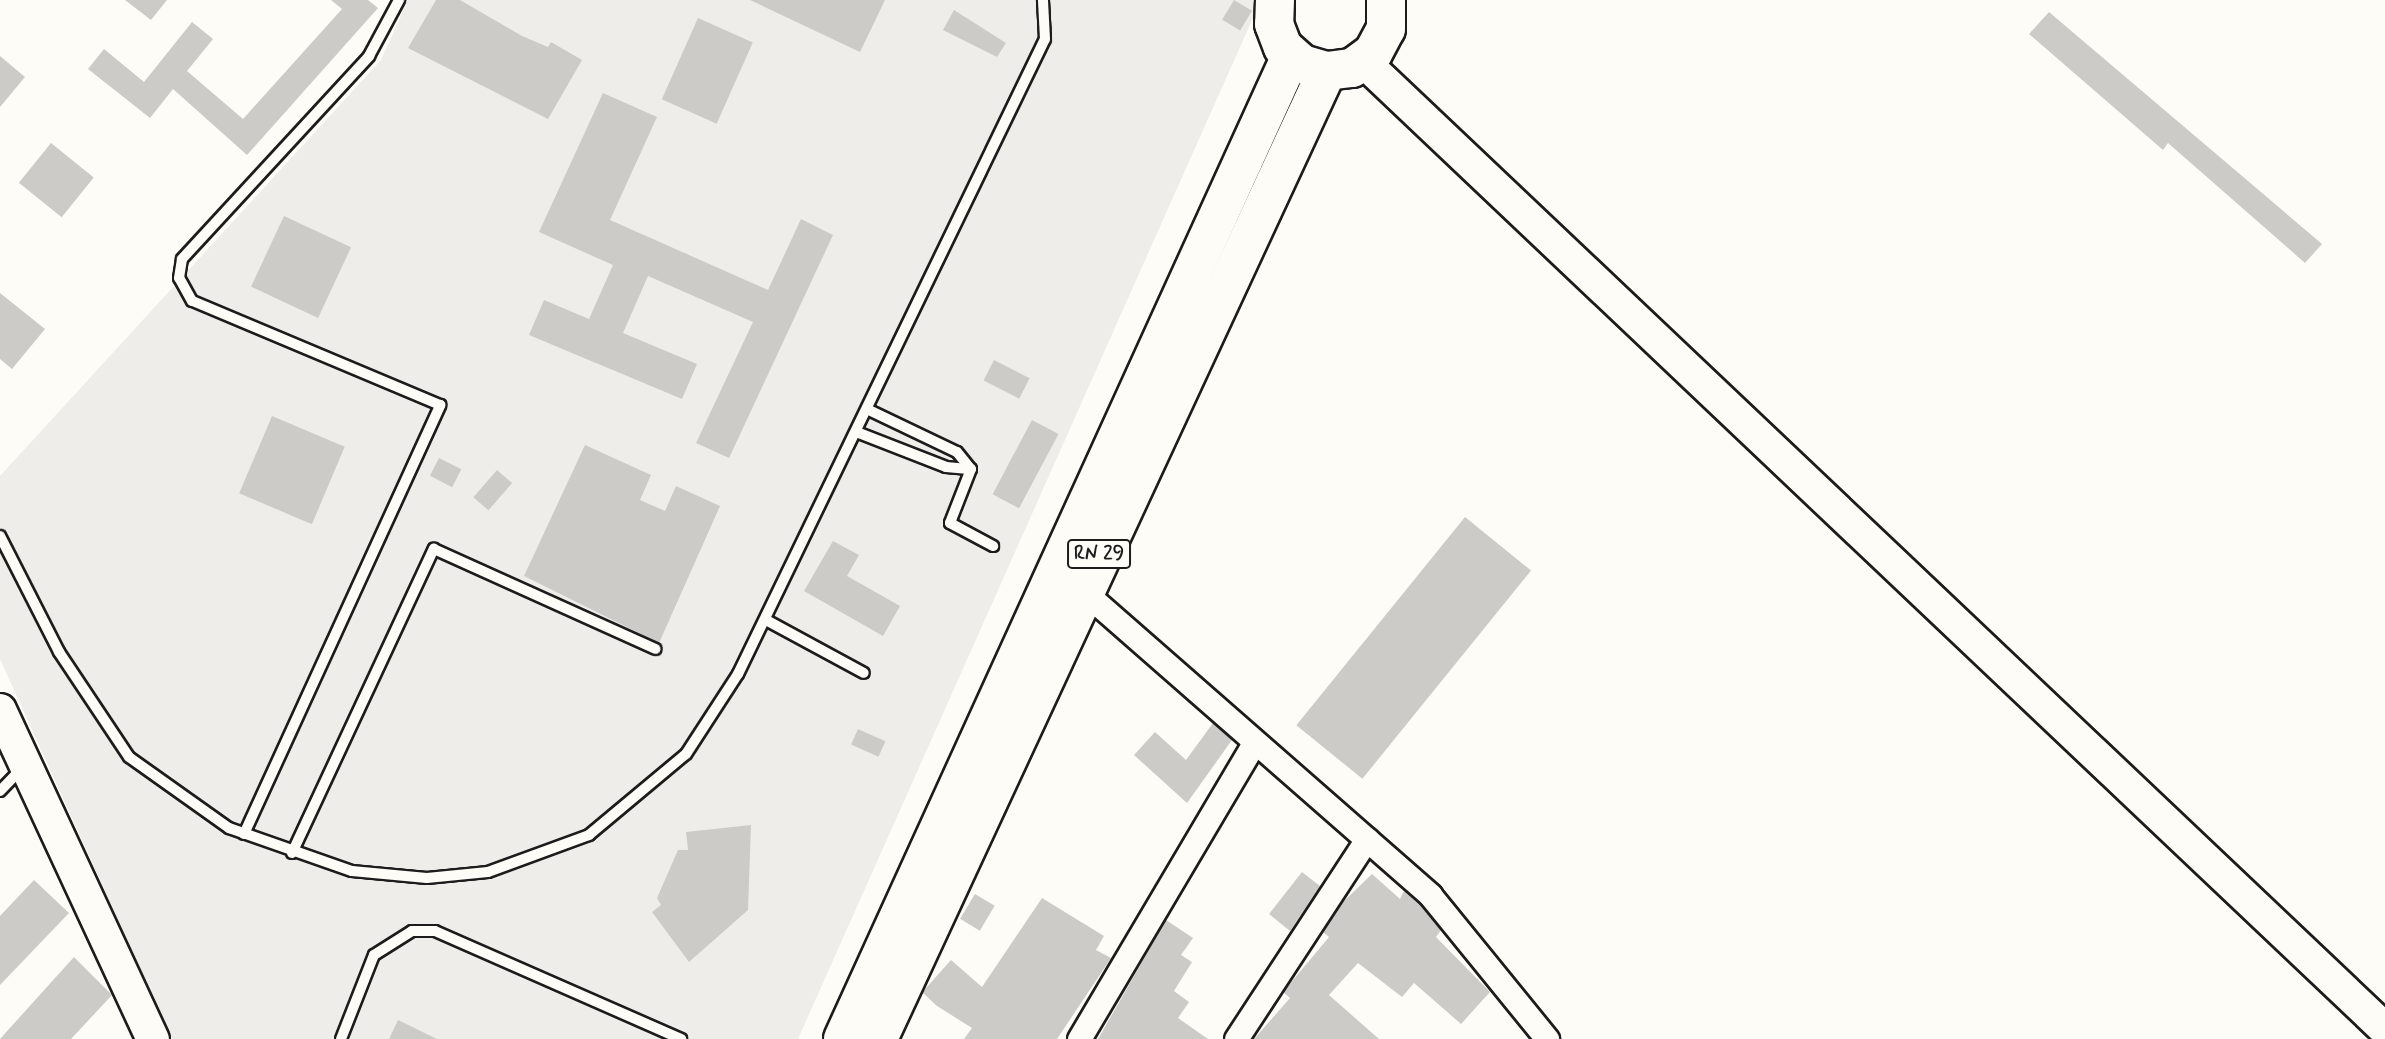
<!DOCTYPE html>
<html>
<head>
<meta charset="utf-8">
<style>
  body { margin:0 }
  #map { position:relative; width:2385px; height:1039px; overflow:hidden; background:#fdfcf7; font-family:Mynerve,sans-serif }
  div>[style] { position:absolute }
  .built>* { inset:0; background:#eeede9 }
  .building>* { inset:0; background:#cccbc8; transform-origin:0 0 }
  .roads { filter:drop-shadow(2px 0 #1c1c1c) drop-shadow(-2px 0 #1c1c1c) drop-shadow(0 2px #1c1c1c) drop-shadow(0 -2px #1c1c1c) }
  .lane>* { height:10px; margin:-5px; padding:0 5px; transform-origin:5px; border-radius:5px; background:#fdfcf7 }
  .street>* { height:23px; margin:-11.5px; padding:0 11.5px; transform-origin:11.5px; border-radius:11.5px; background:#fdfcf7 }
  .secondary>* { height:32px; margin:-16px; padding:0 16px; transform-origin:16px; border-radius:16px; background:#fdfcf7 }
  .highway>* { height:38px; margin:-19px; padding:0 19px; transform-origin:19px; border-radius:19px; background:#fdfcf7 }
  span { translate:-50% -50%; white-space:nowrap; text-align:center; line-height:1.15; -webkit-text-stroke:6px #fdfcf7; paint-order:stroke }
  .shield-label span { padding:2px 5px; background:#fdfcf7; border:2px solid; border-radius:5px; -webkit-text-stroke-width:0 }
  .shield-label { font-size:19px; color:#1c1c1c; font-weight:700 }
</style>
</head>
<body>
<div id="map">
  <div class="built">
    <div style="clip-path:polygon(408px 0,1261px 0,798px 1039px,172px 1039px,0 659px,0 476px,381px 60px)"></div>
  </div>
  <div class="building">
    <div style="clip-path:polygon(125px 0,167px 0,151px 20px)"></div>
    <div style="clip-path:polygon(331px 0,368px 0,378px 8px,247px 155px,173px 89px,150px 118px,88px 69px,104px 49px,144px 82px,192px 22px,213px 39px,187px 71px,243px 119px,342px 9px)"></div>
    <div style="clip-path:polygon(436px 0,460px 0,522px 36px,548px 47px,551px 42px,582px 60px,548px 119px,408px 48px)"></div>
    <div style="clip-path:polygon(750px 0,885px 0,860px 52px)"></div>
    <div style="left:1234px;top:0;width:21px;height:23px;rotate:31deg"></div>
    <div style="clip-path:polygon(954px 10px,1006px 43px,997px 57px,943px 30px)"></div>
    <div style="clip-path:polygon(2049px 12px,2322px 244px,2305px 263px,2168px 143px,2163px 150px,2029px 34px)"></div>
    <div style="left:698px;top:18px;width:60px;height:89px;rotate:24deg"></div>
    <div style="clip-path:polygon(0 56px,25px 77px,0 107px)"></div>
    <div style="clip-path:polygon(603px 93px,657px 117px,610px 220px,768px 290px,801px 219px,833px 235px,729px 458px,696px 443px,753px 322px,648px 276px,623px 333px,697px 364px,682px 399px,529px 335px,544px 300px,589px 319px,613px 265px,539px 232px)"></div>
    <div style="left:51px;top:143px;width:55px;height:51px;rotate:39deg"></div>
    <div style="left:284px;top:216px;width:74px;height:78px;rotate:25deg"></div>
    <div style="clip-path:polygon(0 293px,45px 329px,12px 369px,0 359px)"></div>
    <div style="left:994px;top:360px;width:40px;height:23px;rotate:27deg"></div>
    <div style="left:272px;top:416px;width:79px;height:84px;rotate:23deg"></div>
    <div style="left:1032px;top:420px;width:30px;height:84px;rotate:28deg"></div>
    <div style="clip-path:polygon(585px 445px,651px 475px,640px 500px,665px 511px,676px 486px,720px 506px,659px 643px,524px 576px)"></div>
    <div style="left:439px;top:458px;width:25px;height:20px;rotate:27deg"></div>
    <div style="left:497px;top:470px;width:20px;height:36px;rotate:41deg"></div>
    <div style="left:1465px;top:517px;width:85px;height:268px;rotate:39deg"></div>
    <div style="clip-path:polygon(833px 541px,859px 555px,847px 576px,900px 606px,883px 636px,804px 591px)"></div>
    <div style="clip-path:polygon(1213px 723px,1232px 740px,1187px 803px,1134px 755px,1155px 732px,1186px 760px)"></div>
    <div style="left:858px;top:729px;width:30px;height:17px;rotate:24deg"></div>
    <div style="clip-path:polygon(751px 825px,748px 910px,689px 962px,652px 912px,661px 905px,657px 898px,678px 850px,688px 850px,686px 832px)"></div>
    <div style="clip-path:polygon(1302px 872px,1320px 886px,1290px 931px,1269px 914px)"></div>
    <div style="clip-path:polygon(1372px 874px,1400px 899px,1404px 891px,1420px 905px,1441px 930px,1436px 937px,1490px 992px,1461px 1024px,1414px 983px,1402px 997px,1358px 963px,1329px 995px,1379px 1039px,1254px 1039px,1290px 998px,1283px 992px,1329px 937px,1323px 932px,1342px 903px)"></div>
    <div style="clip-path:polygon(34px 880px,69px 913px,0 985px,0 916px)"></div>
    <div style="left:975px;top:894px;width:23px;height:29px;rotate:31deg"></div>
    <div style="clip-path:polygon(1042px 898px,1104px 936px,1096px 950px,1111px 958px,1057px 1039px,964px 1039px,972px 1028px,937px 1006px,923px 993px,926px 988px,951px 960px,982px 987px)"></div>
    <div style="clip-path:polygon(1166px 920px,1193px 938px,1181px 955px,1192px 962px,1174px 991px,1189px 1002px,1178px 1018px,1208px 1039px,1098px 1039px)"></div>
    <div style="clip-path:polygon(74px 957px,112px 995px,71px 1039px,0 1039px)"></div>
    <div style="clip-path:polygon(398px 1020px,437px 1039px,389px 1039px)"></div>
  </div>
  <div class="roads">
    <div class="lane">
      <div style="left:871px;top:411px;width:95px;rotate:25.5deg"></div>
      <div style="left:957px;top:452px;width:22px;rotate:51deg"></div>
      <div style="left:859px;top:433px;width:93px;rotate:21.3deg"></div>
      <div style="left:946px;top:467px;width:25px;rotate:5deg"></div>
      <div style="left:971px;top:469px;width:58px;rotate:111.3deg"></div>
      <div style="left:950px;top:523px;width:49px;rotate:28.1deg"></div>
      <div style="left:0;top:536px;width:130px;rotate:63deg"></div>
      <div style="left:59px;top:652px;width:126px;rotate:56.3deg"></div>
      <div style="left:129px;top:757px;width:123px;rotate:35.4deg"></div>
      <div style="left:229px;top:828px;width:130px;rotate:19.3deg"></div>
      <div style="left:352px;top:871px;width:75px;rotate:5.3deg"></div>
      <div style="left:427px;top:878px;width:61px;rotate:-5.6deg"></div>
      <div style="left:488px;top:872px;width:108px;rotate:-20.1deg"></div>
      <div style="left:589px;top:835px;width:126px;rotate:-39.9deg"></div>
      <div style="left:686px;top:754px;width:95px;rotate:-57deg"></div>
      <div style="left:738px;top:674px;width:705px;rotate:-64.2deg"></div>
      <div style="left:1045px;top:39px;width:39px;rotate:-93deg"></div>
      <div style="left:766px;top:620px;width:111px;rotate:28.4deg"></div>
      <div style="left:0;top:791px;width:32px;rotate:-46deg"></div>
      <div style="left:244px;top:834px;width:472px;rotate:-65.4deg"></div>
      <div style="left:440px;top:405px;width:269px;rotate:-157.2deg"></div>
      <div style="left:192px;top:301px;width:26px;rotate:-119deg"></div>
      <div style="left:179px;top:278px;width:19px;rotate:-81deg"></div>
      <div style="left:182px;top:259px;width:276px;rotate:-47.3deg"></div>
      <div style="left:369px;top:56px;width:64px;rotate:-61.8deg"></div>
      <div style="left:292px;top:853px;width:336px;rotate:-65deg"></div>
      <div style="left:434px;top:549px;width:243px;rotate:24.3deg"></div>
      <div style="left:341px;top:1039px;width:90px;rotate:-68.6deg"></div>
      <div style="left:374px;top:955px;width:45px;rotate:-32.3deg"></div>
      <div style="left:412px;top:931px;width:23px"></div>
      <div style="left:435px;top:931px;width:269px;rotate:23.7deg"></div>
    </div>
    <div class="street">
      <div style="left:1082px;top:590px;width:463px;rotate:41.2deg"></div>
      <div style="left:1430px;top:895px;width:186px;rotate:50.9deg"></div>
      <div style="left:1079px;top:1039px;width:344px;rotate:-59.4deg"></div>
      <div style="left:1236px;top:1039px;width:239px;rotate:-56.8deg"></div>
    </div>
    <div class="secondary">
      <div style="left:1363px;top:61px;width:1408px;rotate:43.45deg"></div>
      <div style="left:0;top:710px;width:363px;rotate:65.1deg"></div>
    </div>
    <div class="highway">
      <div style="left:1275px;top:0;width:24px;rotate:92deg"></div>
      <div style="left:1274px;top:24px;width:25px;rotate:69deg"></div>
      <div style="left:1283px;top:47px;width:25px;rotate:42deg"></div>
      <div style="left:1302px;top:64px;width:26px;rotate:16deg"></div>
      <div style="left:1327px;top:71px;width:25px;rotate:-7deg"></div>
      <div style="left:1352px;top:68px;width:26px;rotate:-36deg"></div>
      <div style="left:1373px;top:53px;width:27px;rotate:-62deg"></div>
      <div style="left:1386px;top:29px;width:29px;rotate:-90deg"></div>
      <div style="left:843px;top:1039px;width:1080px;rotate:-65.5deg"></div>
      <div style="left:878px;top:1039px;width:1067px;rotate:-65.12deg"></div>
    </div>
  </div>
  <div class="shield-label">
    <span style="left:1099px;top:554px">RN 29</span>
  </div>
</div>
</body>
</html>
